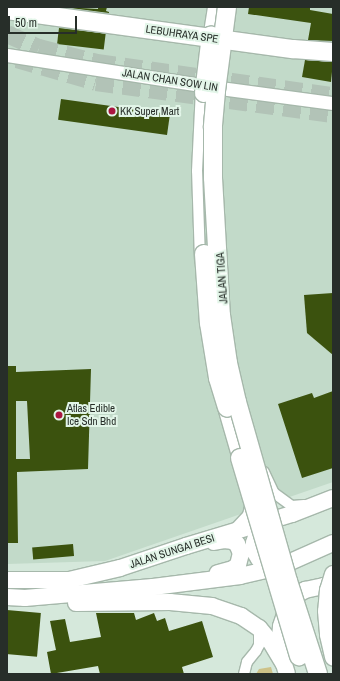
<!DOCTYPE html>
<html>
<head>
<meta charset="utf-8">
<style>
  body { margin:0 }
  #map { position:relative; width:340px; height:681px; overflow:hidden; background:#d5e8db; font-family:"Archivo Narrow",sans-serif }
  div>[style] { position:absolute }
  .built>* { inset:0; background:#c2dac9 }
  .green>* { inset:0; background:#cdc288 }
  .building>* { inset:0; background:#3b520e; transform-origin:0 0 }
  .motorway-tunnel>* { height:18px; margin-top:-9px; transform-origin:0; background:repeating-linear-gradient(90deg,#b2c3b7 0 18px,transparent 0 27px) }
  .roads { filter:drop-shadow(1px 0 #a6b8ab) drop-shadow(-1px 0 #a6b8ab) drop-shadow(0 1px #a6b8ab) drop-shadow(0 -1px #a6b8ab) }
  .minor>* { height:10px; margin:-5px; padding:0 5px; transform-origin:5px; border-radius:5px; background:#fff }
  .tertiary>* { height:13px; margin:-6.5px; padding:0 6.5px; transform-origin:6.5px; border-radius:6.5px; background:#fff }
  .primary>* { height:16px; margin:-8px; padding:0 8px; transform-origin:8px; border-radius:8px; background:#fff }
  .bridges { filter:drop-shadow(1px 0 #a6b8ab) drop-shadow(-1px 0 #a6b8ab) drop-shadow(0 1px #a6b8ab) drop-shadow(0 -1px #a6b8ab) }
  .primary-bridge>* { height:16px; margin:-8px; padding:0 8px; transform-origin:8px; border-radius:8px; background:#fff }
  .motorway-bridge>* { height:18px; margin:-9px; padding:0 9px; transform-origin:9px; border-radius:9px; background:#fff }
  .dots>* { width:11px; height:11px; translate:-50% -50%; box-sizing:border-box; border:2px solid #e2f5e8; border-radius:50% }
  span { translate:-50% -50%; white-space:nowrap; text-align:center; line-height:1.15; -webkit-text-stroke:4px #e2f5e8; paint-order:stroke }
  .street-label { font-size:11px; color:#272e29 }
  .poi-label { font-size:11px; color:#272e29 }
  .left { translate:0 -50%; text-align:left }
  .frame { position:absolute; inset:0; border:8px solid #272e29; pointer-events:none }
  .scale { position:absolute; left:8px; top:16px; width:69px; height:18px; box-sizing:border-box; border:2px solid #272e29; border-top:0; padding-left:5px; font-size:12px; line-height:14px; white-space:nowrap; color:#272e29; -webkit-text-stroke:3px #e2f5e8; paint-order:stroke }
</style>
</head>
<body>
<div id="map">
  <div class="built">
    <div style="clip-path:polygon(7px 7px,333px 7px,333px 482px,105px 561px,7px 564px)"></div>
  </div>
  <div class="green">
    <div style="clip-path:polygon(271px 667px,273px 674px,256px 674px,259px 669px)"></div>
  </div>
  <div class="building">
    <div style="clip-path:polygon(63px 7px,98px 9px,98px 7px,107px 7px,106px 11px,109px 12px,109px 13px)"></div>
    <div style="clip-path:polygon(249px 7px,310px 7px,310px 10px,333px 14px,333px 41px,308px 40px,311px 23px,248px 14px)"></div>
    <div style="left:59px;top:28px;width:47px;height:16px;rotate:7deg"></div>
    <div style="clip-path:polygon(305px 60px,333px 62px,331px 82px,302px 77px)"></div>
    <div style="left:61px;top:99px;width:110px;height:21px;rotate:8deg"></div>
    <div style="clip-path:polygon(333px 293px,333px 355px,307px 333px,304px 295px)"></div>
    <div style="clip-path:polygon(evenodd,7px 366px,16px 366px,16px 372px,91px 369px,88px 469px,17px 472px,18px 543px,7px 543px,7px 366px,16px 401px,27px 401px,30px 459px,16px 459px,16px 401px)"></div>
    <div style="clip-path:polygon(333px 391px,333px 468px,302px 478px,278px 404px,312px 393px,314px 398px)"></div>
    <div style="left:73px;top:544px;width:12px;height:41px;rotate:85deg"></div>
    <div style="left:7px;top:610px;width:34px;height:44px;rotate:5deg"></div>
    <div style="clip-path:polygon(96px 613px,134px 613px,136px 620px,154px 613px,157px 621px,165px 618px,169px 631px,202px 621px,213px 657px,182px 667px,184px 674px,100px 674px,98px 666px,51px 674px,47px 652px,56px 650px,50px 621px,65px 619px,70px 642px,101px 637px)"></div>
  </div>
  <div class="motorway-tunnel">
    <div style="left:7px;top:34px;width:35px;rotate:24deg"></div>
    <div style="left:39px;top:48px;width:60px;rotate:14.5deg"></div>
    <div style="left:97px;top:63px;width:238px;rotate:8deg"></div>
    <div style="left:17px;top:59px;width:82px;rotate:16.2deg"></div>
    <div style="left:96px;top:82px;width:239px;rotate:7.7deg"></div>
  </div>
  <div class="roads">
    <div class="minor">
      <div style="left:208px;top:39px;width:32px;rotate:-81deg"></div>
      <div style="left:200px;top:260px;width:89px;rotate:-91.9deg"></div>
      <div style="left:197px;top:171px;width:83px;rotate:-87.2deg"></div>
      <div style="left:222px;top:404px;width:61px;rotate:73.9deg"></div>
      <div style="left:264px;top:472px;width:23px;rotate:65deg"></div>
      <div style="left:274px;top:493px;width:22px;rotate:36deg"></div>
      <div style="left:292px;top:506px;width:12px;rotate:-5deg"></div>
      <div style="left:234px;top:530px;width:21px;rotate:-47deg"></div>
      <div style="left:248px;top:515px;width:13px;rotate:-77deg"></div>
      <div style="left:244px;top:674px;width:12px;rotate:-76deg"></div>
      <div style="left:247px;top:662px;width:14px;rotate:-51deg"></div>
      <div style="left:256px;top:651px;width:7px;rotate:-63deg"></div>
      <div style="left:259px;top:645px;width:16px;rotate:-90deg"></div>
    </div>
    <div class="tertiary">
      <div style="left:7px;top:55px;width:216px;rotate:8.8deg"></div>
      <div style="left:220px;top:88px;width:114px;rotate:7.6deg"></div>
    </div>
    <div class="primary">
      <div style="left:273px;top:529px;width:19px;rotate:155deg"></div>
      <div style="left:256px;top:537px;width:6px;rotate:108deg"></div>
      <div style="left:254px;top:543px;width:8px;rotate:90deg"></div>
      <div style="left:254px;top:551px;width:9px;rotate:58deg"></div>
      <div style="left:259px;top:559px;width:7px;rotate:16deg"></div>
      <div style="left:266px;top:561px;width:16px;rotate:-11deg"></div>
      <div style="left:214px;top:542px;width:10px;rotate:-11deg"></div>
      <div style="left:224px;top:540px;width:9px;rotate:6deg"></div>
      <div style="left:233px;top:541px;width:5px;rotate:37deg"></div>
      <div style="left:237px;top:544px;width:10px;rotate:66deg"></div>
      <div style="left:241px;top:553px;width:12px;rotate:104deg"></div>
      <div style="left:238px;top:565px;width:6px;rotate:141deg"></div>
      <div style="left:233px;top:569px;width:16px;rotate:165deg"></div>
      <div style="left:7px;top:580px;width:62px"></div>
      <div style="left:69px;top:580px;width:52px;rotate:-13.2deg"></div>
      <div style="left:120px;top:568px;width:70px;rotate:-18.4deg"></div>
      <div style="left:186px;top:546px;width:111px;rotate:-16.8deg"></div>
      <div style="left:292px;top:514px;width:44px;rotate:-21.3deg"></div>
      <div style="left:7px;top:597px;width:18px;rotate:3deg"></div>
      <div style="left:25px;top:598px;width:128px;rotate:-4.9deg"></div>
      <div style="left:153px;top:587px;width:88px;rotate:-7.2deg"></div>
      <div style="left:240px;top:576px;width:40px;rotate:-13deg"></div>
      <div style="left:279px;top:567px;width:59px;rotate:-24deg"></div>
      <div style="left:76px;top:603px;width:94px;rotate:-0.6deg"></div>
      <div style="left:170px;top:602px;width:42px;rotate:5.4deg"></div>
      <div style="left:212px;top:606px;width:31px;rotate:19deg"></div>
      <div style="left:241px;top:616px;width:22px;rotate:34deg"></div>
      <div style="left:259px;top:628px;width:17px;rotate:50deg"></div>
      <div style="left:270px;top:641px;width:27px;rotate:59deg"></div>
      <div style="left:284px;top:664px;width:10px;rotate:73deg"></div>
      <div style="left:283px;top:658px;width:20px;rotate:-99deg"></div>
      <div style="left:280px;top:638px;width:12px;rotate:-85deg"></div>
      <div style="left:281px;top:626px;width:21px;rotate:-71deg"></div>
      <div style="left:288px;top:606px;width:12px;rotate:-55deg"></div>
      <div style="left:295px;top:596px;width:12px;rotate:-31deg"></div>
      <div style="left:305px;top:590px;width:19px;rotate:-12deg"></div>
      <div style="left:324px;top:586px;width:9px;rotate:13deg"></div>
    </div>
  </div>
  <div class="bridges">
    <div class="primary-bridge">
      <div style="left:333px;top:574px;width:17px;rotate:107deg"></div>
      <div style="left:328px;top:590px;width:21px;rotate:95deg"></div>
      <div style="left:326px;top:611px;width:24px;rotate:85deg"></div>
      <div style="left:328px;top:635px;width:23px;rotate:77deg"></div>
    </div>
    <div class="motorway-bridge">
      <div style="left:227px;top:7px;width:85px;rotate:97.5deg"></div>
      <div style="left:216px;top:91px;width:37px;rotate:95deg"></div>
      <div style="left:213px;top:128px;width:50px;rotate:90deg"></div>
      <div style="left:213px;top:178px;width:137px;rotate:86.7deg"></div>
      <div style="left:221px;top:315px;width:49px;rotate:81.7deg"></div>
      <div style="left:228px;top:363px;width:40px;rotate:77deg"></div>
      <div style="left:237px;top:402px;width:186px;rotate:74.1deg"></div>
      <div style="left:288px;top:581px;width:98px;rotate:72.1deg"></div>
      <div style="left:7px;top:10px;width:289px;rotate:7.8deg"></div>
      <div style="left:293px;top:49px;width:40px;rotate:4.3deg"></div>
      <div style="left:204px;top:93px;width:58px;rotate:-83.1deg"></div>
      <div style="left:204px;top:254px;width:69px;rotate:85.9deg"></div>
      <div style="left:209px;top:323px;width:56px;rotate:80.7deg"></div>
      <div style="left:218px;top:378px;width:31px;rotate:73deg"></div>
      <div style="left:240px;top:458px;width:207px;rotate:73.4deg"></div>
    </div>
  </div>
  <div class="dots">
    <div style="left:112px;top:111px;background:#aa1540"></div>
    <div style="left:59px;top:415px;background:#aa1540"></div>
  </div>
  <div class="street-label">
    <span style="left:182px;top:34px;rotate:8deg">LEBUHRAYA SPE</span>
    <span style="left:170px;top:80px;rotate:9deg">JALAN CHAN SOW LIN</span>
    <span style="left:222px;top:278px;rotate:-94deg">JALAN TIGA</span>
    <span style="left:172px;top:551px;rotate:-18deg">JALAN SUNGAI BESI</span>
  </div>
  <div class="poi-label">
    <span class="left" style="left:120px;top:111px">KK Super Mart</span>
    <span class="left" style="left:67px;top:415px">Atlas Edible<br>Ice Sdn Bhd</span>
  </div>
  <div class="frame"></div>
  <div class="scale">50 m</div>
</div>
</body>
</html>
